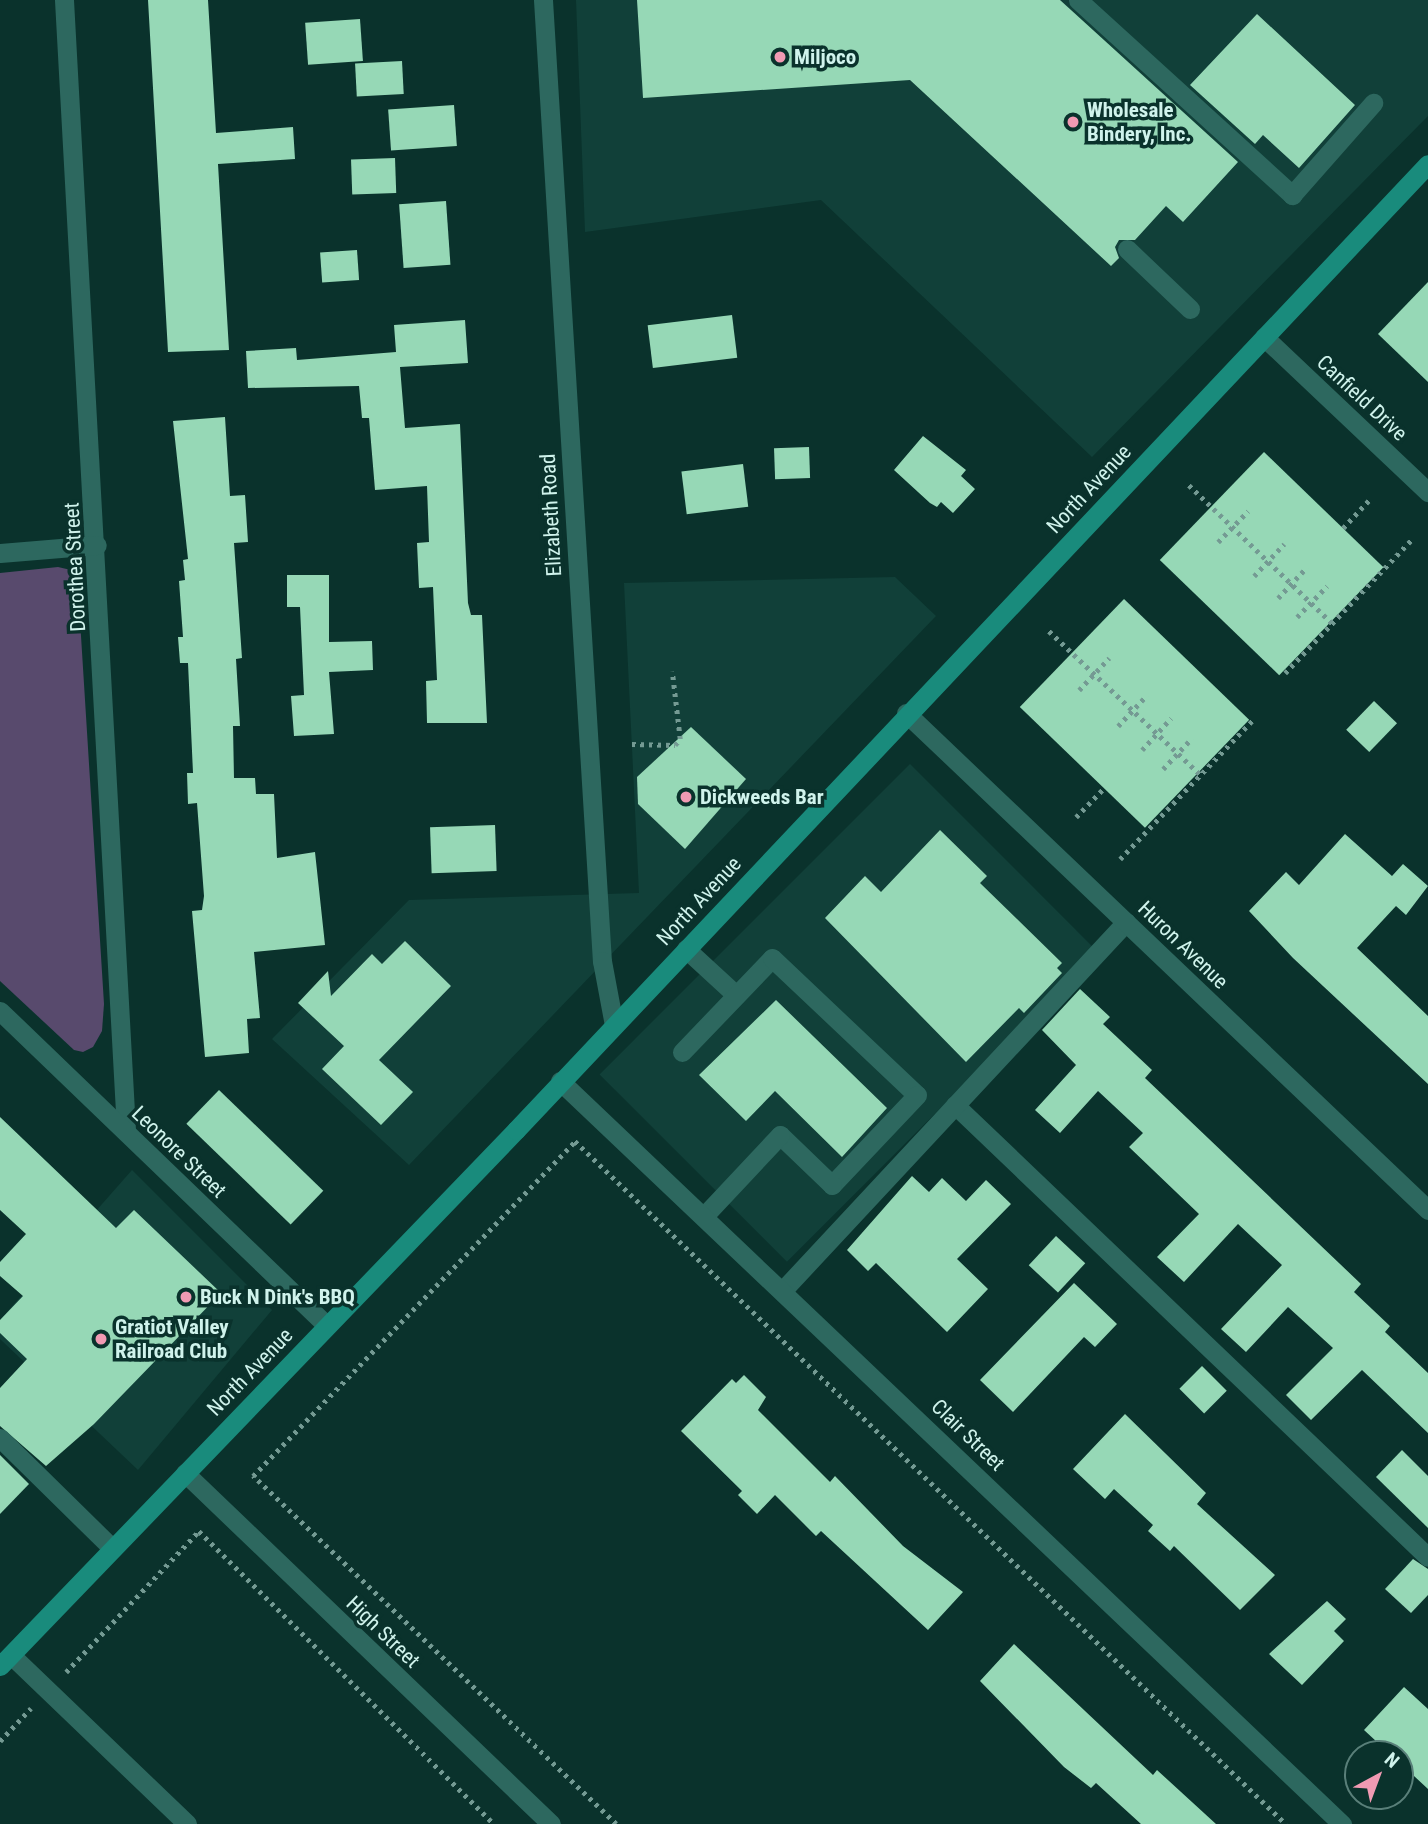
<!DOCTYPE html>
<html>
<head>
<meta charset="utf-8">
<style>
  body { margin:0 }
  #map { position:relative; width:1428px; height:1824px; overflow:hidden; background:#0a322c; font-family:"Roboto Condensed",sans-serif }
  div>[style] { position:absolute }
  .built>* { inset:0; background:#114039; transform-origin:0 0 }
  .green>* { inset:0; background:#584a6d }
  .building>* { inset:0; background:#96d8b6; transform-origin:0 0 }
  .path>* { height:4.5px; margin-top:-2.25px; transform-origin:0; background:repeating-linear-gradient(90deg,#749a93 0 3.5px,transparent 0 8.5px) }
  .service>* { height:19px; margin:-9.5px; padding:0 9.5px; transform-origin:9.5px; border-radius:9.5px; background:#2d685f }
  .minor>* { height:19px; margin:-9.5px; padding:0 9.5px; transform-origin:9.5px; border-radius:9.5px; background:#2d685f }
  .secondary>* { height:19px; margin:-9.5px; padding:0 9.5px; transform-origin:9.5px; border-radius:9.5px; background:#198b7c }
  .dots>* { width:19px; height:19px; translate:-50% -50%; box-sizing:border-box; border:4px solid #0a322c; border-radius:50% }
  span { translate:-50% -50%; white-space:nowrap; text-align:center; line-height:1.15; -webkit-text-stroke:7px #0a322c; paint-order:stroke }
  .poi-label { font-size:21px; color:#d0f3ec; font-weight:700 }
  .left { translate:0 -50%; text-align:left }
  .street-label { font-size:21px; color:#d0f3ec }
  .north { position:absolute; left:1344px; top:1740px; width:70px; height:70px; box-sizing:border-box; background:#0a322c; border:2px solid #597f79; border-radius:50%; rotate:41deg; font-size:19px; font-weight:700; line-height:28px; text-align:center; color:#d0f3ec }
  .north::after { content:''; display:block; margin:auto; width:24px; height:32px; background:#f19ab3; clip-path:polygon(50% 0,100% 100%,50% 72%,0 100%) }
</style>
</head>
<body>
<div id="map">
  <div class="built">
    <div style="clip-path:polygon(576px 0,1428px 0,1428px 116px,1092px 457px,821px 200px,585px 232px)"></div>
    <div style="clip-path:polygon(895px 577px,936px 616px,409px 1165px,272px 1039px,409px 900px,639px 893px,624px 583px)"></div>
    <div style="left:910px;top:764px;width:265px;height:439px;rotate:45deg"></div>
    <div style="clip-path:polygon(132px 1170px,272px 1310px,138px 1470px,0 1339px,0 1320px)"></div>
  </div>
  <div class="green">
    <div style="clip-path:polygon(58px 567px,71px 570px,78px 588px,104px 1004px,102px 1031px,93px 1047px,83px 1052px,74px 1050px,0 981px,0 573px)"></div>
  </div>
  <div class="building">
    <div style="clip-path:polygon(148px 0,208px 0,216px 133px,293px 127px,295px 159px,218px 164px,229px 350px,168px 352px)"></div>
    <div style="clip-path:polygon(637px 0,1060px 0,1238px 162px,1183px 222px,1166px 206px,1135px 240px,1119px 240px,1115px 247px,1119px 258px,1111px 266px,910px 80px,643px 98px)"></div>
    <div style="clip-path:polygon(1257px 14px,1355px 105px,1299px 168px,1263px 135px,1255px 144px,1190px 85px)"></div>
    <div style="left:360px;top:19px;width:42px;height:55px;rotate:86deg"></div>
    <div style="left:402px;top:61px;width:33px;height:47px;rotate:87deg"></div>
    <div style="left:454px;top:105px;width:41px;height:66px;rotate:86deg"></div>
    <div style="left:395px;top:158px;width:35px;height:44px;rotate:88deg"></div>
    <div style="left:446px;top:201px;width:64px;height:47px;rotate:86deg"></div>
    <div style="left:357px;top:250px;width:30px;height:37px;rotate:86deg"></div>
    <div style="clip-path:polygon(1428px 282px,1428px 382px,1378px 334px)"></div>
    <div style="left:732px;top:315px;width:43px;height:85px;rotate:83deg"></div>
    <div style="clip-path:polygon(465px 320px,468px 363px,400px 367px,405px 428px,460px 424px,468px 603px,471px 615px,482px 615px,487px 723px,427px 723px,426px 681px,437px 680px,433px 587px,419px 588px,417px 543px,429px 542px,427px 486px,375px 490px,369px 418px,362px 418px,359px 386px,248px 388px,246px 351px,296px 348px,297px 360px,396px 352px,394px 325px)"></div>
    <div style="clip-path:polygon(225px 417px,230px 496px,245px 495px,248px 542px,234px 543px,242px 658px,236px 659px,240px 726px,233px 726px,234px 778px,255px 778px,256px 794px,274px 794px,277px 858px,315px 852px,325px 945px,254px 952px,260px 1018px,247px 1019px,249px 1053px,205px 1057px,192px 911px,202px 910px,204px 896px,197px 803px,188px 804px,187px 773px,193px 773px,188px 663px,180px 663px,178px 637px,183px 637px,179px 581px,185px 580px,183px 560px,188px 559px,173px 421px)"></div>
    <div style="clip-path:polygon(923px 436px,966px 470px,961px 476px,975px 489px,953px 513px,941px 502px,937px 507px,930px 503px,894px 470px)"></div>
    <div style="left:809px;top:447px;width:31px;height:35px;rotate:88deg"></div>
    <div style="left:1264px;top:452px;width:166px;height:150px;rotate:44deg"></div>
    <div style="left:743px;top:464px;width:43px;height:62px;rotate:83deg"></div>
    <div style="clip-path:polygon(287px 575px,329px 575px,329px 642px,372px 641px,373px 670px,329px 672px,334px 734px,294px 736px,291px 696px,304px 695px,300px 607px,287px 607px)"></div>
    <div style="left:1124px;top:599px;width:174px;height:150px;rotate:44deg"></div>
    <div style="left:1374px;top:701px;width:32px;height:40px;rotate:44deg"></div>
    <div style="clip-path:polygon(691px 727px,746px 779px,685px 849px,638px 804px,637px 777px)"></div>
    <div style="left:495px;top:825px;width:46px;height:65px;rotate:88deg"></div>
    <div style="clip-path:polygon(940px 830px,987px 876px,980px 883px,1062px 963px,1057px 968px,1062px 973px,1024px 1013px,1019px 1008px,966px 1062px,825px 918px,865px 876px,881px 892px)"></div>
    <div style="clip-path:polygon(1345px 834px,1392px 876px,1403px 864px,1428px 886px,1406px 915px,1396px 906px,1357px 948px,1428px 1016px,1428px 1084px,1293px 958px,1249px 911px,1286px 872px,1299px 885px)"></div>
    <div style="clip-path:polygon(405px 941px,451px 986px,379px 1060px,413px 1092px,381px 1125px,322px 1069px,344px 1046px,298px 1003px,328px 971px,331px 996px,372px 954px,382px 964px)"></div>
    <div style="clip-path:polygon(1080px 989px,1110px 1017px,1103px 1024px,1152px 1070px,1145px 1078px,1361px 1284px,1354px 1292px,1390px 1326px,1385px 1332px,1428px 1373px,1428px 1433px,1362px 1370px,1311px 1420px,1286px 1395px,1333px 1348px,1288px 1307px,1246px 1352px,1221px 1329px,1282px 1265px,1238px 1224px,1184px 1282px,1157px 1257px,1199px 1214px,1129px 1147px,1143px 1133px,1098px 1091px,1060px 1133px,1035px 1110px,1076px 1065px,1042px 1030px)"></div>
    <div style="clip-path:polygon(776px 1000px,887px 1108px,842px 1157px,775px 1091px,746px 1121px,699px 1075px)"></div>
    <div style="left:219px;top:1090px;width:145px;height:47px;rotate:44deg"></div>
    <div style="clip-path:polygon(0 1117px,116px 1228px,134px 1210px,221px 1293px,94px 1424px,46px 1466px,0 1426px,0 1388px,27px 1359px,0 1333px,0 1320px,23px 1296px,0 1276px,0 1262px,26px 1234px,0 1210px)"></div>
    <div style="clip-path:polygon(912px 1176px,929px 1192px,942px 1178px,966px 1201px,986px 1180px,1011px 1204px,957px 1259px,988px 1289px,947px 1332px,876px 1263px,868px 1271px,847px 1250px)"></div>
    <div style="left:1056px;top:1236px;width:40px;height:40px;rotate:43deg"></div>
    <div style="clip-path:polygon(1074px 1283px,1117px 1324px,1095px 1347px,1084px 1337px,1013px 1412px,980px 1380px)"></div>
    <div style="left:1202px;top:1366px;width:35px;height:32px;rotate:45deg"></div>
    <div style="clip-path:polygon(744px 1375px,766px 1397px,758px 1410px,830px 1482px,835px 1476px,903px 1546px,963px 1592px,928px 1630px,821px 1531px,816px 1536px,775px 1495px,757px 1514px,738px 1495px,742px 1491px,681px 1431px,732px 1379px,736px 1383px)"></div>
    <div style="clip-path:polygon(1125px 1414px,1206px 1493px,1197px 1504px,1275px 1575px,1240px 1610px,1174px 1546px,1170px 1551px,1148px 1531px,1153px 1525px,1114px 1489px,1105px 1499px,1073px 1469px)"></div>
    <div style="clip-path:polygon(1402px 1450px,1428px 1476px,1428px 1528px,1376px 1477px)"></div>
    <div style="clip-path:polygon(0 1455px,29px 1484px,0 1514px)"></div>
    <div style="clip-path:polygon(1413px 1559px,1428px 1569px,1428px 1595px,1411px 1613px,1385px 1589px)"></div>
    <div style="clip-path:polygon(1327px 1601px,1346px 1619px,1334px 1631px,1344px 1641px,1302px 1685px,1269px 1654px)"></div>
    <div style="clip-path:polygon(1014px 1644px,1153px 1775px,1157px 1770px,1216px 1824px,1141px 1824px,1096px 1783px,1091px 1788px,1064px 1767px,980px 1681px)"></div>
    <div style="clip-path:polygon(1404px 1687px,1428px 1709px,1428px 1789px,1400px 1763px,1400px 1754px,1390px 1754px,1364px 1730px)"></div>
  </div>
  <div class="path">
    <div style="left:1189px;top:485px;width:199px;rotate:44deg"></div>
    <div style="left:1343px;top:528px;width:41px;rotate:-47deg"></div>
    <div style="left:1218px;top:542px;width:43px;rotate:-45.9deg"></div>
    <div style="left:1254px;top:576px;width:44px;rotate:-46.8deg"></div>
    <div style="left:1278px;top:598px;width:42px;rotate:-46.9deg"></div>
    <div style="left:1297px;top:617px;width:43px;rotate:-45.9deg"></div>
    <div style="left:1049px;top:631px;width:209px;rotate:43.5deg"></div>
    <div style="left:1285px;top:673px;width:186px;rotate:-46.5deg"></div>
    <div style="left:1079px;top:690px;width:44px;rotate:-46.8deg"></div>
    <div style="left:1118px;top:726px;width:42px;rotate:-46.9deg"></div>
    <div style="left:632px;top:744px;width:43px;rotate:1.3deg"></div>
    <div style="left:675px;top:745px;width:8px;rotate:-50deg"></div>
    <div style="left:680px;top:739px;width:68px;rotate:-96.7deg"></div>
    <div style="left:1142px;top:750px;width:43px;rotate:-47.8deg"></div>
    <div style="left:1163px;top:769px;width:42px;rotate:-46.9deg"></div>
    <div style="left:1076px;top:817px;width:40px;rotate:-46deg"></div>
    <div style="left:1120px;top:859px;width:192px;rotate:-46.3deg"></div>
    <div style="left:199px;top:1531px;width:416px;rotate:44.8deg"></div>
    <div style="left:66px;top:1672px;width:194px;rotate:-46.7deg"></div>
    <div style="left:0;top:1741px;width:45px;rotate:-46.8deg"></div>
    <div style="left:616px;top:1824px;width:503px;rotate:-136.21deg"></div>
    <div style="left:253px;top:1476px;width:465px;rotate:-46.1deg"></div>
    <div style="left:575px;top:1141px;width:986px;rotate:43.85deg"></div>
  </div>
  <div class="service">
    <div style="left:1078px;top:0;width:290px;rotate:42.3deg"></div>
    <div style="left:1292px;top:195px;width:123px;rotate:-48.6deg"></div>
    <div style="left:1127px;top:249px;width:87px;rotate:43.6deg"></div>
    <div style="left:686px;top:949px;width:68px;rotate:42.6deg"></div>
    <div style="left:682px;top:1052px;width:130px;rotate:-46.2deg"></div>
    <div style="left:772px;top:958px;width:199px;rotate:43.4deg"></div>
    <div style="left:917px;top:1095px;width:124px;rotate:133.4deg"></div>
    <div style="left:832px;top:1185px;width:72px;rotate:-136.1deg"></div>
    <div style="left:780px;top:1135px;width:111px;rotate:133.2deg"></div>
    <div style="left:955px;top:1105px;width:654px;rotate:43.7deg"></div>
    <div style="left:783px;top:1290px;width:503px;rotate:-47.01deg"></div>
    <div style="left:0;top:1438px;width:157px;rotate:44.5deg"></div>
    <div style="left:11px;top:1655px;width:244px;rotate:43.8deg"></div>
  </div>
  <div class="minor">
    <div style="left:64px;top:0;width:1133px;rotate:86.86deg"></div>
    <div style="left:543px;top:0;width:963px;rotate:86.49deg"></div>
    <div style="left:602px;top:961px;width:65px;rotate:79.4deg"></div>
    <div style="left:1264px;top:337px;width:226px;rotate:43.4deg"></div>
    <div style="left:0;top:553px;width:97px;rotate:-4.7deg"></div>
    <div style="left:906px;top:713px;width:721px;rotate:43.59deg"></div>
    <div style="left:0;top:1011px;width:453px;rotate:43.9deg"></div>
    <div style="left:560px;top:1081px;width:1079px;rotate:43.54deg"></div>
    <div style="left:185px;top:1473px;width:507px;rotate:43.8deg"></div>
  </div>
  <div class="secondary">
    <div style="left:0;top:1666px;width:744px;rotate:-46.09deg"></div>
    <div style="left:516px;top:1130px;width:1328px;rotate:-46.65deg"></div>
  </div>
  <div class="dots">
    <div style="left:780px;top:57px;background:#f19ab3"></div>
    <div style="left:1073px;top:122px;background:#f19ab3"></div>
    <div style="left:686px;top:797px;background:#f19ab3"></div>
    <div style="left:186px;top:1297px;background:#f19ab3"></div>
    <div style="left:101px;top:1339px;background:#f19ab3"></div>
  </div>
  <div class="poi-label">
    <span class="left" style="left:794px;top:57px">Miljoco</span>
    <span class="left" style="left:1087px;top:122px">Wholesale<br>Bindery, Inc.</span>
    <span class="left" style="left:700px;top:797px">Dickweeds Bar</span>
    <span class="left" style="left:200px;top:1297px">Buck N Dink's BBQ</span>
    <span class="left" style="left:115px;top:1339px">Gratiot Valley<br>Railroad Club</span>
  </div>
  <div class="street-label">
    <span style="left:1362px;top:398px;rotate:43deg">Canfield Drive</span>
    <span style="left:1089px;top:489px;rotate:-47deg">North Avenue</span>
    <span style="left:551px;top:515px;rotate:-93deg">Elizabeth Road</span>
    <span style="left:75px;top:567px;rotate:-93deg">Dorothea Street</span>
    <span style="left:699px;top:901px;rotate:-47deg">North Avenue</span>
    <span style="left:1183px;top:945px;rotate:44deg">Huron Avenue</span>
    <span style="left:179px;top:1152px;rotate:44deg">Leonore Street</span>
    <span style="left:250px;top:1372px;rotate:-46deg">North Avenue</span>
    <span style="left:968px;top:1435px;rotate:44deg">Clair Street</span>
    <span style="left:383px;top:1632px;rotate:44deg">High Street</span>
  </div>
  <div class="north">N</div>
</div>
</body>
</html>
